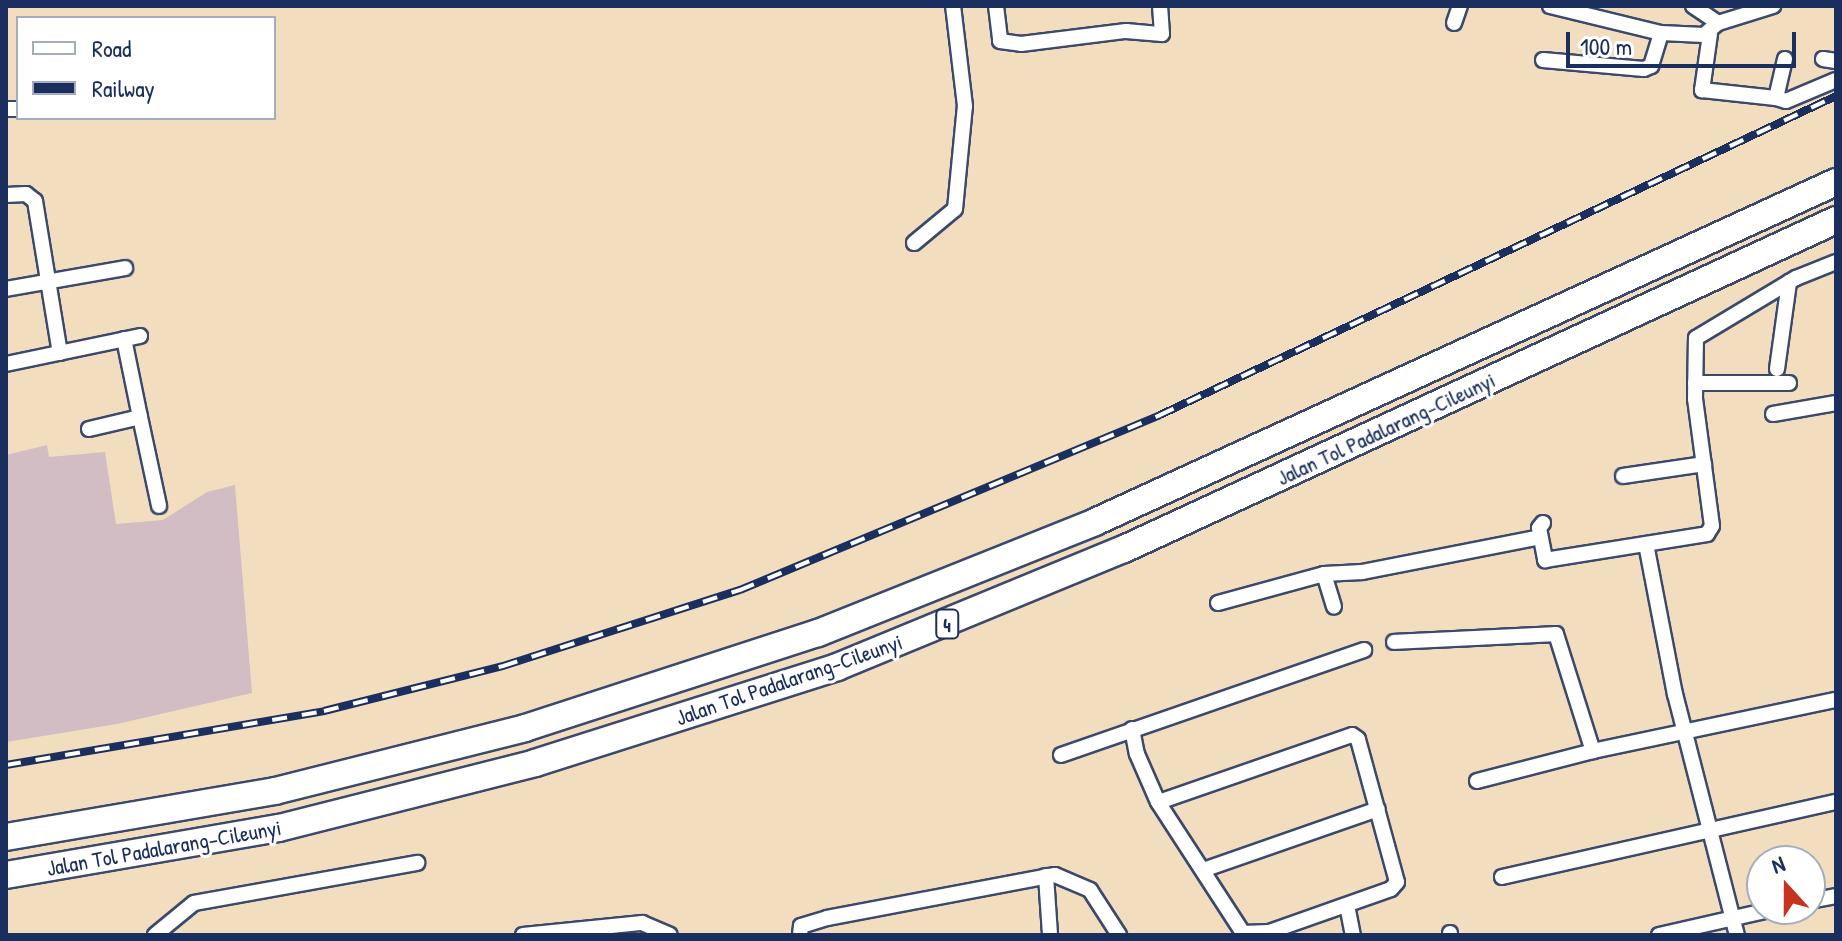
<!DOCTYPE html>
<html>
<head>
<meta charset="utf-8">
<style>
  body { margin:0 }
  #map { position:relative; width:1842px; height:941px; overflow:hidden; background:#f3ddbf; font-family:"Patrick Hand",sans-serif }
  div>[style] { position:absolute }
  .industrial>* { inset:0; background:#d2bdc5 }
  .roads { filter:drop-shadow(2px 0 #3b496d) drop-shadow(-2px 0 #3b496d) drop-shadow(0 2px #3b496d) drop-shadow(0 -2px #3b496d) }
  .minor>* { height:14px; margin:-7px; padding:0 7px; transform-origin:7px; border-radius:7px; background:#fff }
  .motorway>* { height:26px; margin:-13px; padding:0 13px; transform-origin:13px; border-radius:13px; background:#fff }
  .rail>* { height:8px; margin-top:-4px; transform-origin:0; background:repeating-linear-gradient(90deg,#fff 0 15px,#1b2f5e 0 30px); box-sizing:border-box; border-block:2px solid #1b2f5e }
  span { translate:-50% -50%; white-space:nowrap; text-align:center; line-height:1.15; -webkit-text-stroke:6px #fff; paint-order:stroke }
  .shield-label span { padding:2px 6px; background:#fff; border:2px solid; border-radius:6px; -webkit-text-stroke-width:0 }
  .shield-label { font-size:20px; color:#1b2f5e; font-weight:700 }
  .street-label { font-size:22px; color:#1b2f5e }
  .frame { position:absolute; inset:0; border:8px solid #1b2f5e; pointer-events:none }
  .legend { position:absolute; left:16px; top:16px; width:260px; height:104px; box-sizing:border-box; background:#fff; border:2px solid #a4acbf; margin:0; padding:10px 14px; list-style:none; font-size:24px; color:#1b2f5e }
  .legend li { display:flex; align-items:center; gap:16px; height:40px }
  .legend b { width:40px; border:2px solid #a4acbf }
  .north { position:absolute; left:1746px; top:845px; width:80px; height:80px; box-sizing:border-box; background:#fff; border:2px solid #a4acbf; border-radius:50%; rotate:339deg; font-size:22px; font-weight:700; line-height:32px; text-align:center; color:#1b2f5e }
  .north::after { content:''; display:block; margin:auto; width:28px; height:36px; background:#c8321e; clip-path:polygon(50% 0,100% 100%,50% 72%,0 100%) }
  .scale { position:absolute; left:1566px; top:32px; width:230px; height:36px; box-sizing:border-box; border:4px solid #1b2f5e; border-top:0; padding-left:10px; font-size:24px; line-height:28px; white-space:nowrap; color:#1b2f5e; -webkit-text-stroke:6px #fff; paint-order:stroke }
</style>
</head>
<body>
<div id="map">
  <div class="industrial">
    <div style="clip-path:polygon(47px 445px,49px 457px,105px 452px,116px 524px,163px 520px,207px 492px,235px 485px,252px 693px,117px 724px,6px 742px,6px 455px)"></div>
  </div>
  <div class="roads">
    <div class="minor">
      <div style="left:996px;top:6px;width:35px;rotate:83deg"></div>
      <div style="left:1000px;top:41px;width:21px;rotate:8deg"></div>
      <div style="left:1021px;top:44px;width:106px;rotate:-7.1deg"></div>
      <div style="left:1126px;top:31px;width:36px;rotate:5deg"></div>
      <div style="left:1162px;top:34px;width:28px;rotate:-94deg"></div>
      <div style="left:1550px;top:6px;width:114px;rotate:13.7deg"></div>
      <div style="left:1661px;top:33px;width:43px;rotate:2.7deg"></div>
      <div style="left:1704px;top:35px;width:18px;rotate:-41deg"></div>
      <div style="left:1718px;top:23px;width:58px;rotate:-17.2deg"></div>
      <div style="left:1693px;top:6px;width:30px;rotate:34deg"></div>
      <div style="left:1454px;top:23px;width:18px;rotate:-71deg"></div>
      <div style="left:1710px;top:34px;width:57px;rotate:98.1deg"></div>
      <div style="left:1702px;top:90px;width:74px;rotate:6.2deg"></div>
      <div style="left:1785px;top:59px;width:40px;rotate:103deg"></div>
      <div style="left:1776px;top:98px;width:10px;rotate:17deg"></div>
      <div style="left:1786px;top:101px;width:54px;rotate:-22.8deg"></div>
      <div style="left:1823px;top:59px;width:13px;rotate:9deg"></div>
      <div style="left:1543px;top:60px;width:101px;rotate:5.1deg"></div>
      <div style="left:1644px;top:69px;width:8px;rotate:-23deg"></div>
      <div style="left:1651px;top:66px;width:34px;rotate:-73deg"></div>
      <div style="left:6px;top:109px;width:12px"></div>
      <div style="left:6px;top:195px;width:20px;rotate:-3deg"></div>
      <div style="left:26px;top:194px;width:11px;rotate:38deg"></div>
      <div style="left:35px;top:201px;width:154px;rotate:80.7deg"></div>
      <div style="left:914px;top:243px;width:53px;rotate:-39.7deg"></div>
      <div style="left:955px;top:209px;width:103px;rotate:-84.5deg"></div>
      <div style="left:965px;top:106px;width:101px;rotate:-96.8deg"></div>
      <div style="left:6px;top:289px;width:121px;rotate:-10deg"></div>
      <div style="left:124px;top:339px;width:80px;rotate:78.4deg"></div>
      <div style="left:6px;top:364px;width:137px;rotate:-11.8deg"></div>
      <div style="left:1777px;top:369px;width:88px;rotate:-82.1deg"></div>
      <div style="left:1695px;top:383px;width:94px"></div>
      <div style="left:1773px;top:414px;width:64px;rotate:-9.9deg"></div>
      <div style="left:89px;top:429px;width:52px;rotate:-13.2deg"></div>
      <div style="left:140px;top:417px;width:91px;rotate:77.9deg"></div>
      <div style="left:1623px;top:476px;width:82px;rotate:-8.4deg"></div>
      <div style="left:1543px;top:523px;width:6px;rotate:129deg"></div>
      <div style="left:1539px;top:528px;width:33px;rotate:79deg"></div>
      <div style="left:1545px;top:560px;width:164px;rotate:-9.1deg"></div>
      <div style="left:1707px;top:534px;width:9px;rotate:-58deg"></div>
      <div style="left:1712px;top:526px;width:128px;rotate:-97.6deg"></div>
      <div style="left:1695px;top:399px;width:61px;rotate:-89.1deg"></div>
      <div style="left:1696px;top:338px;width:117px;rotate:-31deg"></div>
      <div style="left:1796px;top:278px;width:43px;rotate:-21.8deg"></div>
      <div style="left:1646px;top:544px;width:153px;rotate:79.1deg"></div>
      <div style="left:1675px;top:694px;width:249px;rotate:75.6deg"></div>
      <div style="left:1324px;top:574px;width:34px;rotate:73deg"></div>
      <div style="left:1218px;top:603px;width:110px;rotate:-15.3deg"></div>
      <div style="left:1324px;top:574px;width:38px;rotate:-3deg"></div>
      <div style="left:1362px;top:572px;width:181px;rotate:-11.1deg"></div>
      <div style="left:1394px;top:642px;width:162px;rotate:-2.8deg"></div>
      <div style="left:1556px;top:634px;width:123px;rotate:72.5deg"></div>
      <div style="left:1132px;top:729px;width:25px;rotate:79deg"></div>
      <div style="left:1137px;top:754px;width:52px;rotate:66.4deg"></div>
      <div style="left:1158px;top:802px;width:156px;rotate:57deg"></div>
      <div style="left:1243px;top:933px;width:26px;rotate:-2deg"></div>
      <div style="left:1269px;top:932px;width:129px;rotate:-19.4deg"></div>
      <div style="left:1391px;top:889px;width:9px;rotate:-49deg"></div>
      <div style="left:1397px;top:882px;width:148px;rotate:-105.3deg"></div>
      <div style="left:1358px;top:739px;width:7px;rotate:-146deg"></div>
      <div style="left:1352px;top:735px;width:205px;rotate:160.9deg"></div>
      <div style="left:1061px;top:755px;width:321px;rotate:-19.1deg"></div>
      <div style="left:1477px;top:781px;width:120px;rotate:-14.5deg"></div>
      <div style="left:1593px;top:751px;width:248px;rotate:-11.9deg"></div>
      <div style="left:1203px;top:870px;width:185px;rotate:-19.2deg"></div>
      <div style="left:1046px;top:876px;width:59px;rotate:86.1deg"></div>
      <div style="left:1502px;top:877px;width:342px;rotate:-12.7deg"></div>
      <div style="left:1810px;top:901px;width:26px;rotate:-11deg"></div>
      <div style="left:1347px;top:905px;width:31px;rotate:79deg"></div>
      <div style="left:1450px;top:933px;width:2px;rotate:90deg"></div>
      <div style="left:155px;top:935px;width:50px;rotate:-39.4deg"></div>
      <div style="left:194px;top:903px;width:227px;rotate:-10.2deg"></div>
      <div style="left:523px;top:935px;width:120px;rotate:-5.8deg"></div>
      <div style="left:642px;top:923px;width:30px;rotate:23deg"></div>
      <div style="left:800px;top:935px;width:9px;rotate:-84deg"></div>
      <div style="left:801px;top:926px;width:27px;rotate:-17deg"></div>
      <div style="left:827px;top:918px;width:232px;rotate:-10.7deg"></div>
      <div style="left:1055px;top:875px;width:38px;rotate:23deg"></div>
      <div style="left:1090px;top:890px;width:54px;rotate:57.2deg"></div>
      <div style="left:1659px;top:935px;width:117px;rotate:-12.8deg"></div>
    </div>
    <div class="motorway">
      <div style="left:6px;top:837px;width:273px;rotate:-9.7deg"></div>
      <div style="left:275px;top:791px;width:258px;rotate:-14.1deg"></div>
      <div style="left:525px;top:728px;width:308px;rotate:-18deg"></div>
      <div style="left:818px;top:633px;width:298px;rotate:-21.8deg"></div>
      <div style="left:1095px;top:522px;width:815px;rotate:-24.65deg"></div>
      <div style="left:6px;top:875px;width:277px;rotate:-9.8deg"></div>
      <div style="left:279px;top:828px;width:264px;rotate:-14.2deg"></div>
      <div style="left:535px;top:763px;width:317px;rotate:-17.6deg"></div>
      <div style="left:837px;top:667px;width:310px;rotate:-22.4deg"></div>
      <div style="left:1124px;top:549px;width:784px;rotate:-24.8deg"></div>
    </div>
  </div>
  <div class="rail">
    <div style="left:6px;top:765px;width:323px;rotate:-9.6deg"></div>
    <div style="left:324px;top:711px;width:185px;rotate:-14.1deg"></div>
    <div style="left:503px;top:666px;width:249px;rotate:-17.8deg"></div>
    <div style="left:740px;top:590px;width:455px;rotate:-22.6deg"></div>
    <div style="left:1160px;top:415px;width:747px;rotate:-25.26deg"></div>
  </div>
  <div class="shield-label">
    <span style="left:947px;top:624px">4</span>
  </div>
  <div class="street-label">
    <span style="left:1386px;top:429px;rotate:-25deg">Jalan Tol Padalarang–Cileunyi</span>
    <span style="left:789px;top:680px;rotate:-19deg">Jalan Tol Padalarang–Cileunyi</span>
    <span style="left:164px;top:848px;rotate:-10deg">Jalan Tol Padalarang–Cileunyi</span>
  </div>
  <div class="frame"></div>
  <ul class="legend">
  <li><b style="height:10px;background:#fff"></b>Road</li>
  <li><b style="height:10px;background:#1b2f5e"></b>Railway</li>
  </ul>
  <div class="north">N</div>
  <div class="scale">100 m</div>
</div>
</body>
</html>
